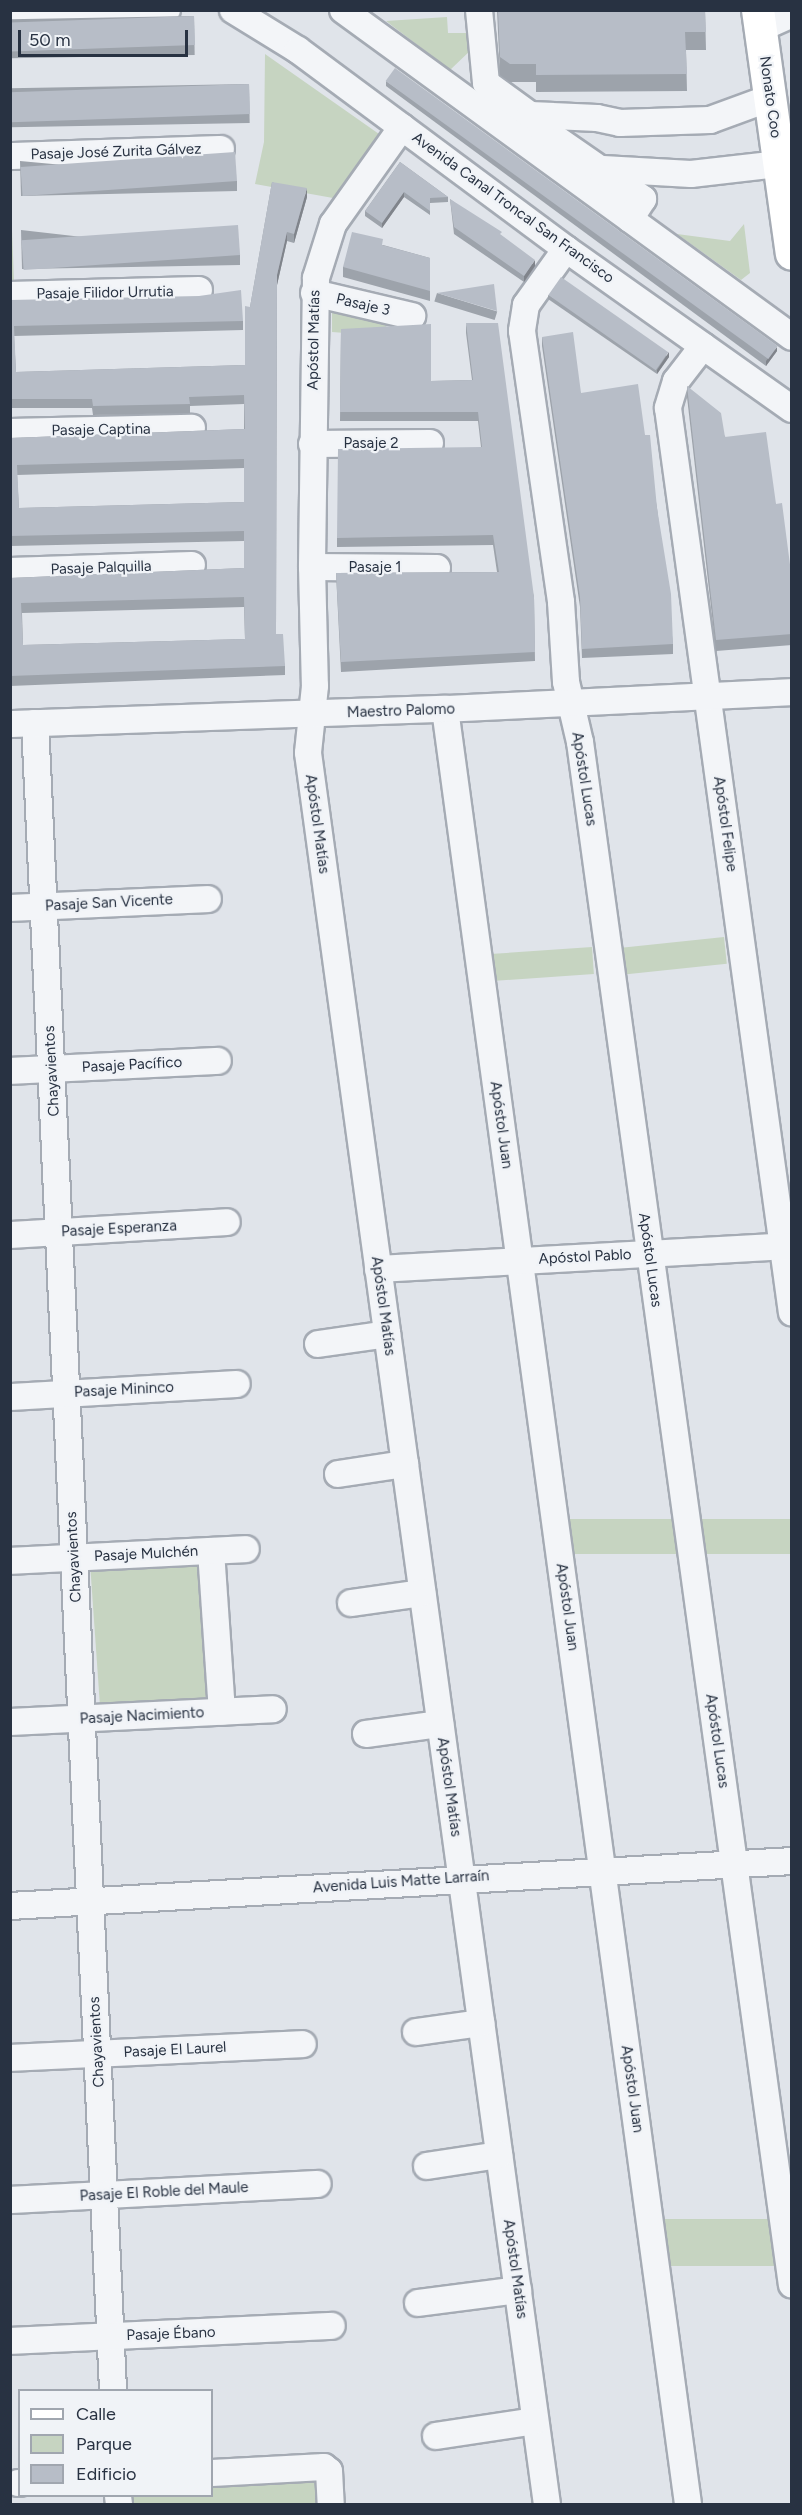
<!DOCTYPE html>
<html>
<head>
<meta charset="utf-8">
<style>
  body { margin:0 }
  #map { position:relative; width:802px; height:2515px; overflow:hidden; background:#e0e4ea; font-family:Figtree,sans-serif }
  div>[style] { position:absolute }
  .green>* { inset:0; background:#c6d4c1; transform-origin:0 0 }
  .roads { filter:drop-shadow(2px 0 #a5abb4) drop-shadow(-2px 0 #a5abb4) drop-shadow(0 2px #a5abb4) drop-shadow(0 -2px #a5abb4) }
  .minor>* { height:26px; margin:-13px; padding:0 13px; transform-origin:13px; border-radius:13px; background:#f3f5f8 }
  .major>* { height:32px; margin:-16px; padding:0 16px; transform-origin:16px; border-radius:16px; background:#fff }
  .wall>* { inset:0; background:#9da3ab; transform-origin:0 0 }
  .shaded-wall>* { inset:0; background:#80848b }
  .building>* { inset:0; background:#b7bdc7; transform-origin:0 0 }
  span { translate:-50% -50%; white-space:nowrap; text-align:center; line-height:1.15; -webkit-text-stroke:4.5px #f0f3f7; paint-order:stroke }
  .street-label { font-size:15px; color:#283242 }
  .frame { position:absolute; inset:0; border:12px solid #283242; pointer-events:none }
  .legend { position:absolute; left:18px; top:2389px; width:195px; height:108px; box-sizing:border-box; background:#f0f3f7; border:2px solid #a0a6af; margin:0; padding:8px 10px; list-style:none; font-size:18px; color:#283242 }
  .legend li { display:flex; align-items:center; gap:12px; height:30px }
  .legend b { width:30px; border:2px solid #a0a6af }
  .scale { position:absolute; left:18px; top:30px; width:170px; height:27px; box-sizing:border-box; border:3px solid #283242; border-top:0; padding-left:8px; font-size:18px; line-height:21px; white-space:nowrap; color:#283242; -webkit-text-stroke:4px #f0f3f7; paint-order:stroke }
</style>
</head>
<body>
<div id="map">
  <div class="green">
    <div style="clip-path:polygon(447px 17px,448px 33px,472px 33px,472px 49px,450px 70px,386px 21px)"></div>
    <div style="clip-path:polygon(265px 54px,379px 134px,333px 198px,255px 184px,264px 142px)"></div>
    <div style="clip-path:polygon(10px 178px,14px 281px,10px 281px)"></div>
    <div style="clip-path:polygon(744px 224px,750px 273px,741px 280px,677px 234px,730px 241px)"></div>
    <div style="clip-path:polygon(332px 311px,387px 322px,385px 336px,332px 332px)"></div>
    <div style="left:724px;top:937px;width:27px;height:103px;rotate:84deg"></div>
    <div style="left:592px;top:947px;width:27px;height:102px;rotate:86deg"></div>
    <div style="left:791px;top:1519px;width:35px;height:225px;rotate:90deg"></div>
    <div style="left:206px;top:1559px;width:143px;height:116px;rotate:86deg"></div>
    <div style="left:791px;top:2219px;width:47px;height:132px;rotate:90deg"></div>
    <div style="clip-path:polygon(322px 2476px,323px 2504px,131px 2504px,131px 2496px,212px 2496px,212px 2486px)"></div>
  </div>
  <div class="roads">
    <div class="minor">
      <div style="left:233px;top:10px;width:76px;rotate:31.6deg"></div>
      <div style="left:298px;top:50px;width:334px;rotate:36.6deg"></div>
      <div style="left:566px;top:249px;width:277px;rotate:35.3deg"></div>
      <div style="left:343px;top:10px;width:555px;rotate:36.07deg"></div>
      <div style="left:479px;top:10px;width:73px;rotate:84.5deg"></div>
      <div style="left:486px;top:83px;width:54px;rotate:36deg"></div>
      <div style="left:530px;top:115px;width:18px;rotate:49deg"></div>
      <div style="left:542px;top:129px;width:123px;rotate:34.7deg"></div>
      <div style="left:643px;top:199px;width:24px;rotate:123deg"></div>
      <div style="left:10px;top:16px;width:157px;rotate:-2.2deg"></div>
      <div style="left:761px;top:28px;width:34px;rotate:-24deg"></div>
      <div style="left:530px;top:115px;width:67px;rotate:2.6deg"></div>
      <div style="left:597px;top:118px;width:24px;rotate:12deg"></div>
      <div style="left:620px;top:123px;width:90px;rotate:-1.9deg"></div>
      <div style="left:710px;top:120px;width:64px;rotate:-20.1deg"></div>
      <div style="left:402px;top:127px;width:119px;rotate:125.4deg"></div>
      <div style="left:333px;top:224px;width:57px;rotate:107.5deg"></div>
      <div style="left:316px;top:278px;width:289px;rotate:90.8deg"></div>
      <div style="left:312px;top:567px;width:119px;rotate:88.6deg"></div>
      <div style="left:315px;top:686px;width:67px;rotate:96deg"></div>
      <div style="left:308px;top:753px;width:1767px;rotate:82.23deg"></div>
      <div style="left:10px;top:156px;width:211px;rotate:-1.9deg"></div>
      <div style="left:603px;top:169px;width:88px;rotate:3.3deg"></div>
      <div style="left:691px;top:174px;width:89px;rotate:-6.5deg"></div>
      <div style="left:566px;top:249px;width:69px;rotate:125.5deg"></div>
      <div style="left:526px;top:305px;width:26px;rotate:99deg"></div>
      <div style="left:522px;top:331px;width:274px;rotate:81.8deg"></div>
      <div style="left:561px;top:602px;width:80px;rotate:86.4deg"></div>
      <div style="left:566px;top:682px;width:62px;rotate:76.9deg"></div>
      <div style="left:580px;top:742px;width:1557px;rotate:82.18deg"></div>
      <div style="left:314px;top:293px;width:101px;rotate:13.2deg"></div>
      <div style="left:10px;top:295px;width:189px;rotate:-1.5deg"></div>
      <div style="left:703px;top:346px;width:44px;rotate:127.6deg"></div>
      <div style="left:676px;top:381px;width:28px;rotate:107deg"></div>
      <div style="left:668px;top:408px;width:913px;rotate:82.2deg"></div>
      <div style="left:10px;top:432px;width:182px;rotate:-1.3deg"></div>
      <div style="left:312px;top:444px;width:118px;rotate:-0.5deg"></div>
      <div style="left:312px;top:567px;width:125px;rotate:0.5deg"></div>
      <div style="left:10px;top:571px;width:182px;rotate:-1.9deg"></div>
      <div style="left:445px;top:709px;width:1811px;rotate:82.29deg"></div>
      <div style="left:35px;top:723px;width:1669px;rotate:87.32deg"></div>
      <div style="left:10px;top:724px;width:435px;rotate:-2deg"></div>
      <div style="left:445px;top:709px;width:347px;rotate:-2.8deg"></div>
      <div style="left:10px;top:908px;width:198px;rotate:-2.6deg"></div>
      <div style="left:10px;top:1071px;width:208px;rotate:-2.8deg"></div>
      <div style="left:10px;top:1235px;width:217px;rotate:-3.4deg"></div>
      <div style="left:378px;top:1269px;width:415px;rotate:-3.2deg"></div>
      <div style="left:318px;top:1344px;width:70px;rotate:-8.2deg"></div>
      <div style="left:10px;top:1397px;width:227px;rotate:-3.3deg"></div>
      <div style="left:338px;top:1474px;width:68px;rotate:-8.5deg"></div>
      <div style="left:211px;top:1551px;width:161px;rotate:86.1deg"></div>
      <div style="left:10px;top:1561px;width:236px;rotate:-2.9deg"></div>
      <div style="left:351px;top:1603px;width:72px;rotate:-8deg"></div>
      <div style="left:10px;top:1722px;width:263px;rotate:-2.8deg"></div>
      <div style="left:366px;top:1734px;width:75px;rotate:-7.7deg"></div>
      <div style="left:10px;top:1906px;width:783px;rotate:-3.29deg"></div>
      <div style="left:416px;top:2032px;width:66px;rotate:-7.9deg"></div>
      <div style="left:10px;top:2058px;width:293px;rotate:-2.7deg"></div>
      <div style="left:427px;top:2166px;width:73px;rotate:-8.7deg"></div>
      <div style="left:10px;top:2200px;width:308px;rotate:-3deg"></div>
      <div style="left:418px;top:2303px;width:101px;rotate:-7.4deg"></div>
      <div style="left:10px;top:2341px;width:322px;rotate:-2.7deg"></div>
      <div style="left:436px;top:2436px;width:100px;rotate:-8.6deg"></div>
      <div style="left:212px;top:2473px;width:112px;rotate:-3.1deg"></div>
      <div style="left:324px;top:2467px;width:6px;rotate:39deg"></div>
      <div style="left:329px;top:2471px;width:33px;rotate:87deg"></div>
      <div style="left:18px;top:2483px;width:2px"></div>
      <div style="left:118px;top:2496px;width:8px;rotate:83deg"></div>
    </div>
    <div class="major">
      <div style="left:758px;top:10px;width:246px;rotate:82.1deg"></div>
    </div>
  </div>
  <div class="wall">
    <div style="clip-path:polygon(497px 10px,705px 10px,706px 50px,686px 50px,687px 91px,536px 92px,536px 82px,510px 82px,500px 75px)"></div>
    <div style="left:194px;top:16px;width:39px;height:184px;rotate:89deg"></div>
    <div style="clip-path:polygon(386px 81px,777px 351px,766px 366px,386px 86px)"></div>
    <div style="left:249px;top:84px;width:39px;height:239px;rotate:89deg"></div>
    <div style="clip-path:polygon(20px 161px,237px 181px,237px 191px,21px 196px)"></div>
    <div style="clip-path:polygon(400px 162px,448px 197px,448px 202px,430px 203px,430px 215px,404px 197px,382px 228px,365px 216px,365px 211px)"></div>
    <div style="clip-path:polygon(evenodd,272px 182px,307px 197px,294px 243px,287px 241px,277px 285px,276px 634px,285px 666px,285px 675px,10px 686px,10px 578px,244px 568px,244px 541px,10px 546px,10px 438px,244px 429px,244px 404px,190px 406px,190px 413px,93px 415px,92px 408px,10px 408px,10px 300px,243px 321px,243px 330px,14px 336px,16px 372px,245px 365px,250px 307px,272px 182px,244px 468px,244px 502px,19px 508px,17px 475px,244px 468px,272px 182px,244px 607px,245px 639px,23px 645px,22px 613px,244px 607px)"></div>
    <div style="clip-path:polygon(450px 199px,535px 266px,524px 282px,454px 234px)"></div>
    <div style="clip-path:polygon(21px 230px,240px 255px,240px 265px,22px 269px)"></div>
    <div style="clip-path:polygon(383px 245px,430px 258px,430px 301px,343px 277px,343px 267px)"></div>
    <div style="left:437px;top:293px;width:63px;height:9px;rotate:17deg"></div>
    <div style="clip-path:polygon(548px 295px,669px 357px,657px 374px,548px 299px)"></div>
    <div style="clip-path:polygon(466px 323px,534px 597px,535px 661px,341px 672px,336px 573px,497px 572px,493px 545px,337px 547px,337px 538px,481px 447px,478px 421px,340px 421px,341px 329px,431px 381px,472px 380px,466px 333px)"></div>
    <div style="clip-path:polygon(542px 337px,581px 393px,645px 435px,657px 508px,673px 644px,673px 654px,582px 658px,580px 607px,542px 346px)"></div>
    <div style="clip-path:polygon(687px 386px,776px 504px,792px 580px,792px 645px,716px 651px,687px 397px)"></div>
  </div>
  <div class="shaded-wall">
    <div style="clip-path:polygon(307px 188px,307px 197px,294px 243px,294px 234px)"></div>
    <div style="clip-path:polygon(404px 192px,404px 197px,382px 228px,382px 223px)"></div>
    <div style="clip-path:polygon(287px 232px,287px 241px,277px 285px,277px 275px)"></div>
    <div style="clip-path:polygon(535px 260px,535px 266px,524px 282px,524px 276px)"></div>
    <div style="clip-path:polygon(777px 347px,777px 351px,766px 366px,766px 361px)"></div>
    <div style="clip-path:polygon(669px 352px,669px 357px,657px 374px,657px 370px)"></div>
  </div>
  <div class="building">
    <div style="clip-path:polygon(498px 10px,705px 10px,706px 32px,685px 32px,687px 74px,536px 75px,536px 64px,510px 64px,500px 57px)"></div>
    <div style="left:194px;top:16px;width:29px;height:184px;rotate:88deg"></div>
    <div style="left:395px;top:68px;width:473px;height:16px;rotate:36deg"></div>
    <div style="left:249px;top:84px;width:30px;height:239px;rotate:88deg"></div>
    <div style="left:235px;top:152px;width:29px;height:215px;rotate:86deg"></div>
    <div style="clip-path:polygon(400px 162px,448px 197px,430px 198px,430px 211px,404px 192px,382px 223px,365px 211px)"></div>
    <div style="clip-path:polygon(evenodd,272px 182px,307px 188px,294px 234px,287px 232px,277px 275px,276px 634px,283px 634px,285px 666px,10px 676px,10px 578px,244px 568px,244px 531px,10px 536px,10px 438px,245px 429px,244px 395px,189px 397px,190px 404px,93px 406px,92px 399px,10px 399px,10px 300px,199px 296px,241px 290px,243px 321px,14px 326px,16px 372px,245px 365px,245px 306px,250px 307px,272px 182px,244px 459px,244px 502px,19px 508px,17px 465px,244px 459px,272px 182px,244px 597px,245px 639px,23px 645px,21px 603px,244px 597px)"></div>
    <div style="clip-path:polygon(450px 199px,502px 232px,500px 234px,535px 260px,524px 276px,454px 227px)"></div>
    <div style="left:238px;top:225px;width:30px;height:217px;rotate:86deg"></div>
    <div style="clip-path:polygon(352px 232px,383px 239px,382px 245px,430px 258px,430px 291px,343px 267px)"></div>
    <div style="left:561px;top:277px;width:131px;height:22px;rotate:35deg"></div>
    <div style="clip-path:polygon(494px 284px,497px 311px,437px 293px)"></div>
    <div style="clip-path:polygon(466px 323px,498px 323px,534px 597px,535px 652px,341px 662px,336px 573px,499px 572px,493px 535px,337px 538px,338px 449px,482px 447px,478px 412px,340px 412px,341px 329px,431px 324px,431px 381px,473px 380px)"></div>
    <div style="clip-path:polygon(573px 332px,581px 393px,638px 384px,645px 435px,650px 435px,657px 508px,671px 594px,673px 644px,582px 649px,580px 597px,542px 337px)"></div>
    <div style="clip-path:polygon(687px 386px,721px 413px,725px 437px,766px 432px,776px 504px,782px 503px,792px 580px,792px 634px,716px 640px)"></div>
  </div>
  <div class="street-label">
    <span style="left:770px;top:97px;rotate:82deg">Nonato Coo</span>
    <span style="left:116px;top:152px;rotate:-2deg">Pasaje José Zurita Gálvez</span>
    <span style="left:513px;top:208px;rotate:36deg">Avenida Canal Troncal San Francisco</span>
    <span style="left:105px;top:293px;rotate:-1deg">Pasaje Filidor Urrutia</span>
    <span style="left:363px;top:305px;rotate:13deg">Pasaje 3</span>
    <span style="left:314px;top:340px;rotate:-89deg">Apóstol Matías</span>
    <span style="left:101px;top:430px;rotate:-1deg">Pasaje Captina</span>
    <span style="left:371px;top:444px">Pasaje 2</span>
    <span style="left:101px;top:568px;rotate:-2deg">Pasaje Palquilla</span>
    <span style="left:375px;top:568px">Pasaje 1</span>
    <span style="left:401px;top:711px;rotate:-2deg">Maestro Palomo</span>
    <span style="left:584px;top:779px;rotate:81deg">Apóstol Lucas</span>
    <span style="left:317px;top:824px;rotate:82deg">Apóstol Matías</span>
    <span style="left:725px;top:824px;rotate:82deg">Apóstol Felipe</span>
    <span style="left:109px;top:903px;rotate:-3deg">Pasaje San Vicente</span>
    <span style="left:132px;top:1065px;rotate:-3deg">Pasaje Pacífico</span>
    <span style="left:52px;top:1071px;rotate:-93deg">Chayavientos</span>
    <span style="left:501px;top:1125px;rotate:82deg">Apóstol Juan</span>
    <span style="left:119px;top:1229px;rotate:-3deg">Pasaje Esperanza</span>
    <span style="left:585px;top:1257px;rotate:-3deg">Apóstol Pablo</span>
    <span style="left:650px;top:1260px;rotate:82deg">Apóstol Lucas</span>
    <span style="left:383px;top:1306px;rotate:82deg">Apóstol Matías</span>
    <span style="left:124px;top:1390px;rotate:-3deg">Pasaje Mininco</span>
    <span style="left:146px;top:1554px;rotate:-3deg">Pasaje Mulchén</span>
    <span style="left:74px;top:1557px;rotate:-93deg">Chayavientos</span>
    <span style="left:567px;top:1607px;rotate:82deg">Apóstol Juan</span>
    <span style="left:142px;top:1716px;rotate:-3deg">Pasaje Nacimiento</span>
    <span style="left:717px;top:1741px;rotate:82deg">Apóstol Lucas</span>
    <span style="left:449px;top:1787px;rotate:82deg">Apóstol Matías</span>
    <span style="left:401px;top:1882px;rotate:-4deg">Avenida Luis Matte Larraín</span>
    <span style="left:97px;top:2042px;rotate:-93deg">Chayavientos</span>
    <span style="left:175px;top:2050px;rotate:-3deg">Pasaje El Laurel</span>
    <span style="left:632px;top:2089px;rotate:82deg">Apóstol Juan</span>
    <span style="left:164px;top:2192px;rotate:-3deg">Pasaje El Roble del Maule</span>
    <span style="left:515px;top:2269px;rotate:82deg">Apóstol Matías</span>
    <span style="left:171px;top:2334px;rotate:-2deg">Pasaje Ébano</span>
  </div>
  <div class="frame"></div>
  <ul class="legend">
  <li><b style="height:8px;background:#fff"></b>Calle</li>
  <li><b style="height:16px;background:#c6d4c1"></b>Parque</li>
  <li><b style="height:16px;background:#b7bdc7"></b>Edificio</li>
  </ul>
  <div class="scale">50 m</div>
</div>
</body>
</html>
